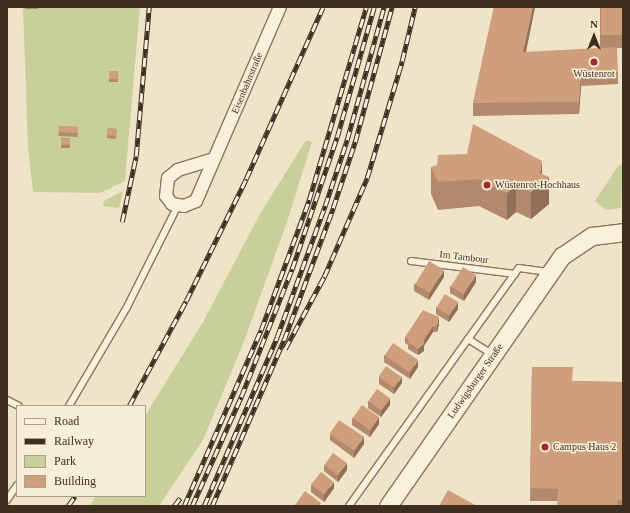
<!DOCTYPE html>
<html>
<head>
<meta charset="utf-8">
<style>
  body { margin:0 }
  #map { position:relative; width:630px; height:513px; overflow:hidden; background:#f0e4c8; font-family:"Times New Roman",serif }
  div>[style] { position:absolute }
  .green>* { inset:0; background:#c9cf9b }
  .roads { filter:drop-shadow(1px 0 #8d765c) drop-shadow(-1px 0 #8d765c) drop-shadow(0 1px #8d765c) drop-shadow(0 -1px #8d765c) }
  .lane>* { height:6px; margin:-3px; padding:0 3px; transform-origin:3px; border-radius:3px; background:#faf1dc }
  .street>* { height:12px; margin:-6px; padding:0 6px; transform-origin:6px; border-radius:6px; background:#faf1dc }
  .secondary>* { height:17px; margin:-8.5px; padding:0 8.5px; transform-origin:8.5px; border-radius:8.5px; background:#faf1dc }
  .rail>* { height:4.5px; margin-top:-2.25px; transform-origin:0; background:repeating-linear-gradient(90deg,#f7eed8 0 9px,#3d2e20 0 18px); box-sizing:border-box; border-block:1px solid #3d2e20 }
  .wall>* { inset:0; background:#b2896c; transform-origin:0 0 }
  .shaded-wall>* { inset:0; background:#916f58 }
  .building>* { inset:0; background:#cf9f7d; transform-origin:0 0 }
  .dots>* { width:11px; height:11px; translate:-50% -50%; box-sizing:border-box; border:2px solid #f7eed8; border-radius:50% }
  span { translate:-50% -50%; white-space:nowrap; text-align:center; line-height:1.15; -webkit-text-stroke:3px #f7eed8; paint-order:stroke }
  .poi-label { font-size:10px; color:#3d2e20 }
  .left { translate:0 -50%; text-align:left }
  .street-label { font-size:10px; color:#3d2e20 }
  .frame { position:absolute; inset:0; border:8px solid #3d2e20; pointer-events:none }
  .legend { position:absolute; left:16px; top:405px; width:130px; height:92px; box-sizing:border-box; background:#f7eed8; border:1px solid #ada18e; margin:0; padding:5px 7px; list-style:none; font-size:12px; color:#3d2e20 }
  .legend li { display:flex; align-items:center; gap:8px; height:20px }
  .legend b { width:20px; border:1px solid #ada18e }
  .north { position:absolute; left:574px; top:16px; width:40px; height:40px; -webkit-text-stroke:3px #f7eed8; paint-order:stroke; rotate:0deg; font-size:11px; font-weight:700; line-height:16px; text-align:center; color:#3d2e20 }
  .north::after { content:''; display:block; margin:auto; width:14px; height:18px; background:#3d2e20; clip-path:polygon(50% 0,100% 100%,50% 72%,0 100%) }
</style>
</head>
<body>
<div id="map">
  <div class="green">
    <div style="clip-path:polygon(23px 7px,140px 7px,125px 181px,100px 193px,33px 192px,28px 148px)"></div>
    <div style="clip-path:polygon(306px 140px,312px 142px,287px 222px,243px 344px,203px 440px,159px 506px,90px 506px,96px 496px,145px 496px,145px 416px,203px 322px,260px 214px)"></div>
    <div style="clip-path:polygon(623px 164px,621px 208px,606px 210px,595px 201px,618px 166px)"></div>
    <div style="clip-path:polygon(123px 191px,119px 208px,103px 206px,104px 201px)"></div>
  </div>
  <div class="roads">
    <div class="lane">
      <div style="left:411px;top:261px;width:105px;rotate:7.1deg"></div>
      <div style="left:468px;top:339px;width:28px;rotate:32deg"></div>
      <div style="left:7px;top:400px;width:13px;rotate:27deg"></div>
      <div style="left:69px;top:406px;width:115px;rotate:-59.6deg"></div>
      <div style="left:127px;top:307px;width:114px;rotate:-63.4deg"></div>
      <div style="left:7px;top:500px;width:18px;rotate:-56deg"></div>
      <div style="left:349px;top:506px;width:292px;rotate:-54.5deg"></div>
      <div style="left:519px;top:268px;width:29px;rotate:8deg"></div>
    </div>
    <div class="street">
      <div style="left:214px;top:159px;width:38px;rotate:163deg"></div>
      <div style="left:178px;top:170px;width:13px;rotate:141deg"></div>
      <div style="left:168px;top:178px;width:18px;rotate:96deg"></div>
      <div style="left:166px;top:196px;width:10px;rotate:53deg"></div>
      <div style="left:172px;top:204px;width:12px;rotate:9deg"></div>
      <div style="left:184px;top:206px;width:13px;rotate:-23deg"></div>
      <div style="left:196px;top:201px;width:211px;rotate:-66.6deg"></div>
    </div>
    <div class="secondary">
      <div style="left:388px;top:506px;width:305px;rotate:-55.2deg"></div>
      <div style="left:562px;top:256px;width:36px;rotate:-34deg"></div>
      <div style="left:592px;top:236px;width:31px;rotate:-7deg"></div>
    </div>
  </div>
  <div class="rail">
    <div style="left:122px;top:222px;width:67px;rotate:-78deg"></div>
    <div style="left:136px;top:156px;width:150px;rotate:-85deg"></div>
    <div style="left:285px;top:349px;width:82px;rotate:-61.6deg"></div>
    <div style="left:324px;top:277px;width:108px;rotate:-66.5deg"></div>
    <div style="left:367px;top:178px;width:122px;rotate:-73.3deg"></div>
    <div style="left:402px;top:61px;width:56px;rotate:-76.5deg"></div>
    <div style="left:129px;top:406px;width:119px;rotate:-61.5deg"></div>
    <div style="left:186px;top:301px;width:136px;rotate:-63.8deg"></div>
    <div style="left:246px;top:179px;width:188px;rotate:-65.9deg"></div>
    <div style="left:68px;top:506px;width:12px;rotate:-55deg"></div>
    <div style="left:174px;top:506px;width:10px;rotate:-53deg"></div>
    <div style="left:184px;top:506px;width:192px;rotate:-66.4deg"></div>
    <div style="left:261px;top:330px;width:139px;rotate:-69.7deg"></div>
    <div style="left:309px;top:200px;width:201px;rotate:-73.5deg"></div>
    <div style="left:192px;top:506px;width:120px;rotate:-65.8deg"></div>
    <div style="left:241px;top:397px;width:138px;rotate:-68.3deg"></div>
    <div style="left:292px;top:269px;width:139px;rotate:-71.2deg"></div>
    <div style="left:337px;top:137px;width:135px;rotate:-74.1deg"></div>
    <div style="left:204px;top:506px;width:184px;rotate:-66.6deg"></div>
    <div style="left:277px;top:337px;width:140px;rotate:-69.9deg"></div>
    <div style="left:325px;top:206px;width:70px;rotate:-71.6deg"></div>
    <div style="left:347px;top:140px;width:138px;rotate:-74.5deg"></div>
    <div style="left:212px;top:506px;width:181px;rotate:-66.6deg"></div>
    <div style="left:284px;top:340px;width:141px;rotate:-69.6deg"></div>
    <div style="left:333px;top:208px;width:70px;rotate:-71.6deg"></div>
    <div style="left:355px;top:142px;width:140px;rotate:-74.7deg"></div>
  </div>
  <div class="wall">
    <div style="left:25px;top:7px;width:13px;height:2px"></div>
    <div style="clip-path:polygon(494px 7px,535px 7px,526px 52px,618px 72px,618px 84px,581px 86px,579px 114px,473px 116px,473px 103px)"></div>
    <div style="left:600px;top:7px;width:23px;height:41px"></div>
    <div style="left:109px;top:71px;width:9px;height:11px"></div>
    <div style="left:59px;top:126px;width:19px;height:10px;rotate:3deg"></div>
    <div style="left:108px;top:128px;width:9px;height:10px;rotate:6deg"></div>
    <div style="left:70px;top:138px;width:10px;height:9px;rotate:90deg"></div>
    <div style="clip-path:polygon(431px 167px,542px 174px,549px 204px,531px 219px,516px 212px,507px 220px,479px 206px,438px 210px,431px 194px)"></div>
    <div style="clip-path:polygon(444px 277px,429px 300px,414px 291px,414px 284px)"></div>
    <div style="clip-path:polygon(476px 282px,464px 301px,450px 293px,450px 286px)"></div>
    <div style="clip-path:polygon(436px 307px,458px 309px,449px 322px,436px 314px)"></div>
    <div style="clip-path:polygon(439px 324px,437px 332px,433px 332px,424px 346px,424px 351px,418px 355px,408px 349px,408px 345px,405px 343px,405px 337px)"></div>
    <div style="clip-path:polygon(384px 355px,418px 367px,410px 379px,384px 362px)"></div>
    <div style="clip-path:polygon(532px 367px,573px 381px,623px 382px,623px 506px,557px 506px,558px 501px,530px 501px)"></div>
    <div style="clip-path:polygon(379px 377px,402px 383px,394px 394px,379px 384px)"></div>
    <div style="clip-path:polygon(368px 401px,390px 405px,381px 417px,368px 408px)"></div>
    <div style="clip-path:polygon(352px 418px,379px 424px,370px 437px,352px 425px)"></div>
    <div style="clip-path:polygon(330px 434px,364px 444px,354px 458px,330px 440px)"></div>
    <div style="clip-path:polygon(324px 465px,347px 470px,338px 482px,324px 471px)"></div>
    <div style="clip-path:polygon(311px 485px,334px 488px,324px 502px,311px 492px)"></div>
  </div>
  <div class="shaded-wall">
    <div style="clip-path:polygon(533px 7px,535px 7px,523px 65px,523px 52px)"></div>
    <div style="clip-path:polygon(581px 74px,581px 86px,579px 114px,579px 102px)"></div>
    <div style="clip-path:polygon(542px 161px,542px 182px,549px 177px,549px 204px,531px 219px,531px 192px,540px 173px)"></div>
    <div style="clip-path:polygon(516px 184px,516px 212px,507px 220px,507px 193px)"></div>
    <div style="clip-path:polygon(444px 270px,444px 277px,429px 300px,429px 294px)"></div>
    <div style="clip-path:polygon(476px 275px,476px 282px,464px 301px,464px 294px)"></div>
    <div style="clip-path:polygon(458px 302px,458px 309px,449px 322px,449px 316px)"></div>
    <div style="clip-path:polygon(439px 317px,439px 324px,437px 332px,437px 325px)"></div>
    <div style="clip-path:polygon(433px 326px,433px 332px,424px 346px,424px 351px,418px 355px,418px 349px)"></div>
    <div style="clip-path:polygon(418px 360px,418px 367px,410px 379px,410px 373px)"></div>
    <div style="clip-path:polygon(402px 377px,402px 383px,394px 394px,394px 388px)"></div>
    <div style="clip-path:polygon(390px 398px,390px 405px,381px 417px,381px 411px)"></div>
    <div style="clip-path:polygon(379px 417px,379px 424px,370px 437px,370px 431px)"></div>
    <div style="clip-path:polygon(364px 437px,364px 444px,354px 458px,354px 451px)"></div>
    <div style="clip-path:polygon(347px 463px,347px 470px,338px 482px,338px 475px)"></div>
    <div style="clip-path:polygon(334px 482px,334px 488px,324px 502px,324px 495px)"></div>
  </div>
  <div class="building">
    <div style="clip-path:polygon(494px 7px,533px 7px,523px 52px,617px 47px,618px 72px,581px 74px,579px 102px,473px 103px)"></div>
    <div style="left:601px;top:7px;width:22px;height:28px"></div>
    <div style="left:109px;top:71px;width:9px;height:8px"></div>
    <div style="clip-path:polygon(473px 124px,542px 161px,540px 173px,549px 177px,531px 192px,516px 184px,507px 193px,479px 179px,438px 182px,431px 167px,437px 165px,438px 155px,467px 154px)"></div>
    <div style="left:59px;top:126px;width:19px;height:6px;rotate:3deg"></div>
    <div style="left:108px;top:128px;width:9px;height:7px;rotate:6deg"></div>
    <div style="clip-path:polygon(70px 138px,70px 145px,61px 145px,61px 139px)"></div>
    <div style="left:429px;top:261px;width:17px;height:27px;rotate:31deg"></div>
    <div style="left:463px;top:267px;width:15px;height:23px;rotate:32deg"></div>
    <div style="left:445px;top:294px;width:15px;height:16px;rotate:32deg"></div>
    <div style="clip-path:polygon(423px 310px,439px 317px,437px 325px,433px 326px,424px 340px,424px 344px,418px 349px,408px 342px,409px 340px,405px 337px)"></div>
    <div style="left:393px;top:343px;width:30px;height:15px;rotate:34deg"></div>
    <div style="left:386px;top:366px;width:19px;height:13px;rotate:35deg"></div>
    <div style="clip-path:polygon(532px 367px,573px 367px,572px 381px,623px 382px,623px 500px,617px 500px,617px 506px,557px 506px,558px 489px,530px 488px)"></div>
    <div style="left:377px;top:389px;width:16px;height:15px;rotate:35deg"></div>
    <div style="left:362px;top:405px;width:21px;height:16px;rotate:35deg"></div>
    <div style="left:339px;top:420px;width:30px;height:17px;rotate:34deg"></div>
    <div style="left:333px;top:453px;width:17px;height:15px;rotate:36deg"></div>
    <div style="left:321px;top:472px;width:16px;height:16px;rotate:38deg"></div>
    <div style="clip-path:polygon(448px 490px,477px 506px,439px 506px)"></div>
    <div style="clip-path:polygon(305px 491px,321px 503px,319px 506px,295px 506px,295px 505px)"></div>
  </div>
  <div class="dots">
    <div style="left:594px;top:62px;background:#9e2a2b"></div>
    <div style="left:487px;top:185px;background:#9e2a2b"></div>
    <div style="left:545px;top:447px;background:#9e2a2b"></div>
  </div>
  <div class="poi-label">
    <span style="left:594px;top:74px">Wüstenrot</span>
    <span class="left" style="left:495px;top:185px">Wüstenrot-Hochhaus</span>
    <span class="left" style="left:553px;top:447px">Campus Haus 2</span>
  </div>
  <div class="street-label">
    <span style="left:247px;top:83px;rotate:-67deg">Eisenbahnstraße</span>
    <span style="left:464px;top:257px;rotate:7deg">Im Tambour</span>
    <span style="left:475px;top:381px;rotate:-55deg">Ludwigsburger Straße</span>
  </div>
  <div class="frame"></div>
  <ul class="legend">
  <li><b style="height:5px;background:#faf1dc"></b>Road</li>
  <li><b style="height:5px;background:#3d2e20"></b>Railway</li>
  <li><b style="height:11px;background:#c9cf9b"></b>Park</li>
  <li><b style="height:11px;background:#cf9f7d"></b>Building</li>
  </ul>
  <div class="north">N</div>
</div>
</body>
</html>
